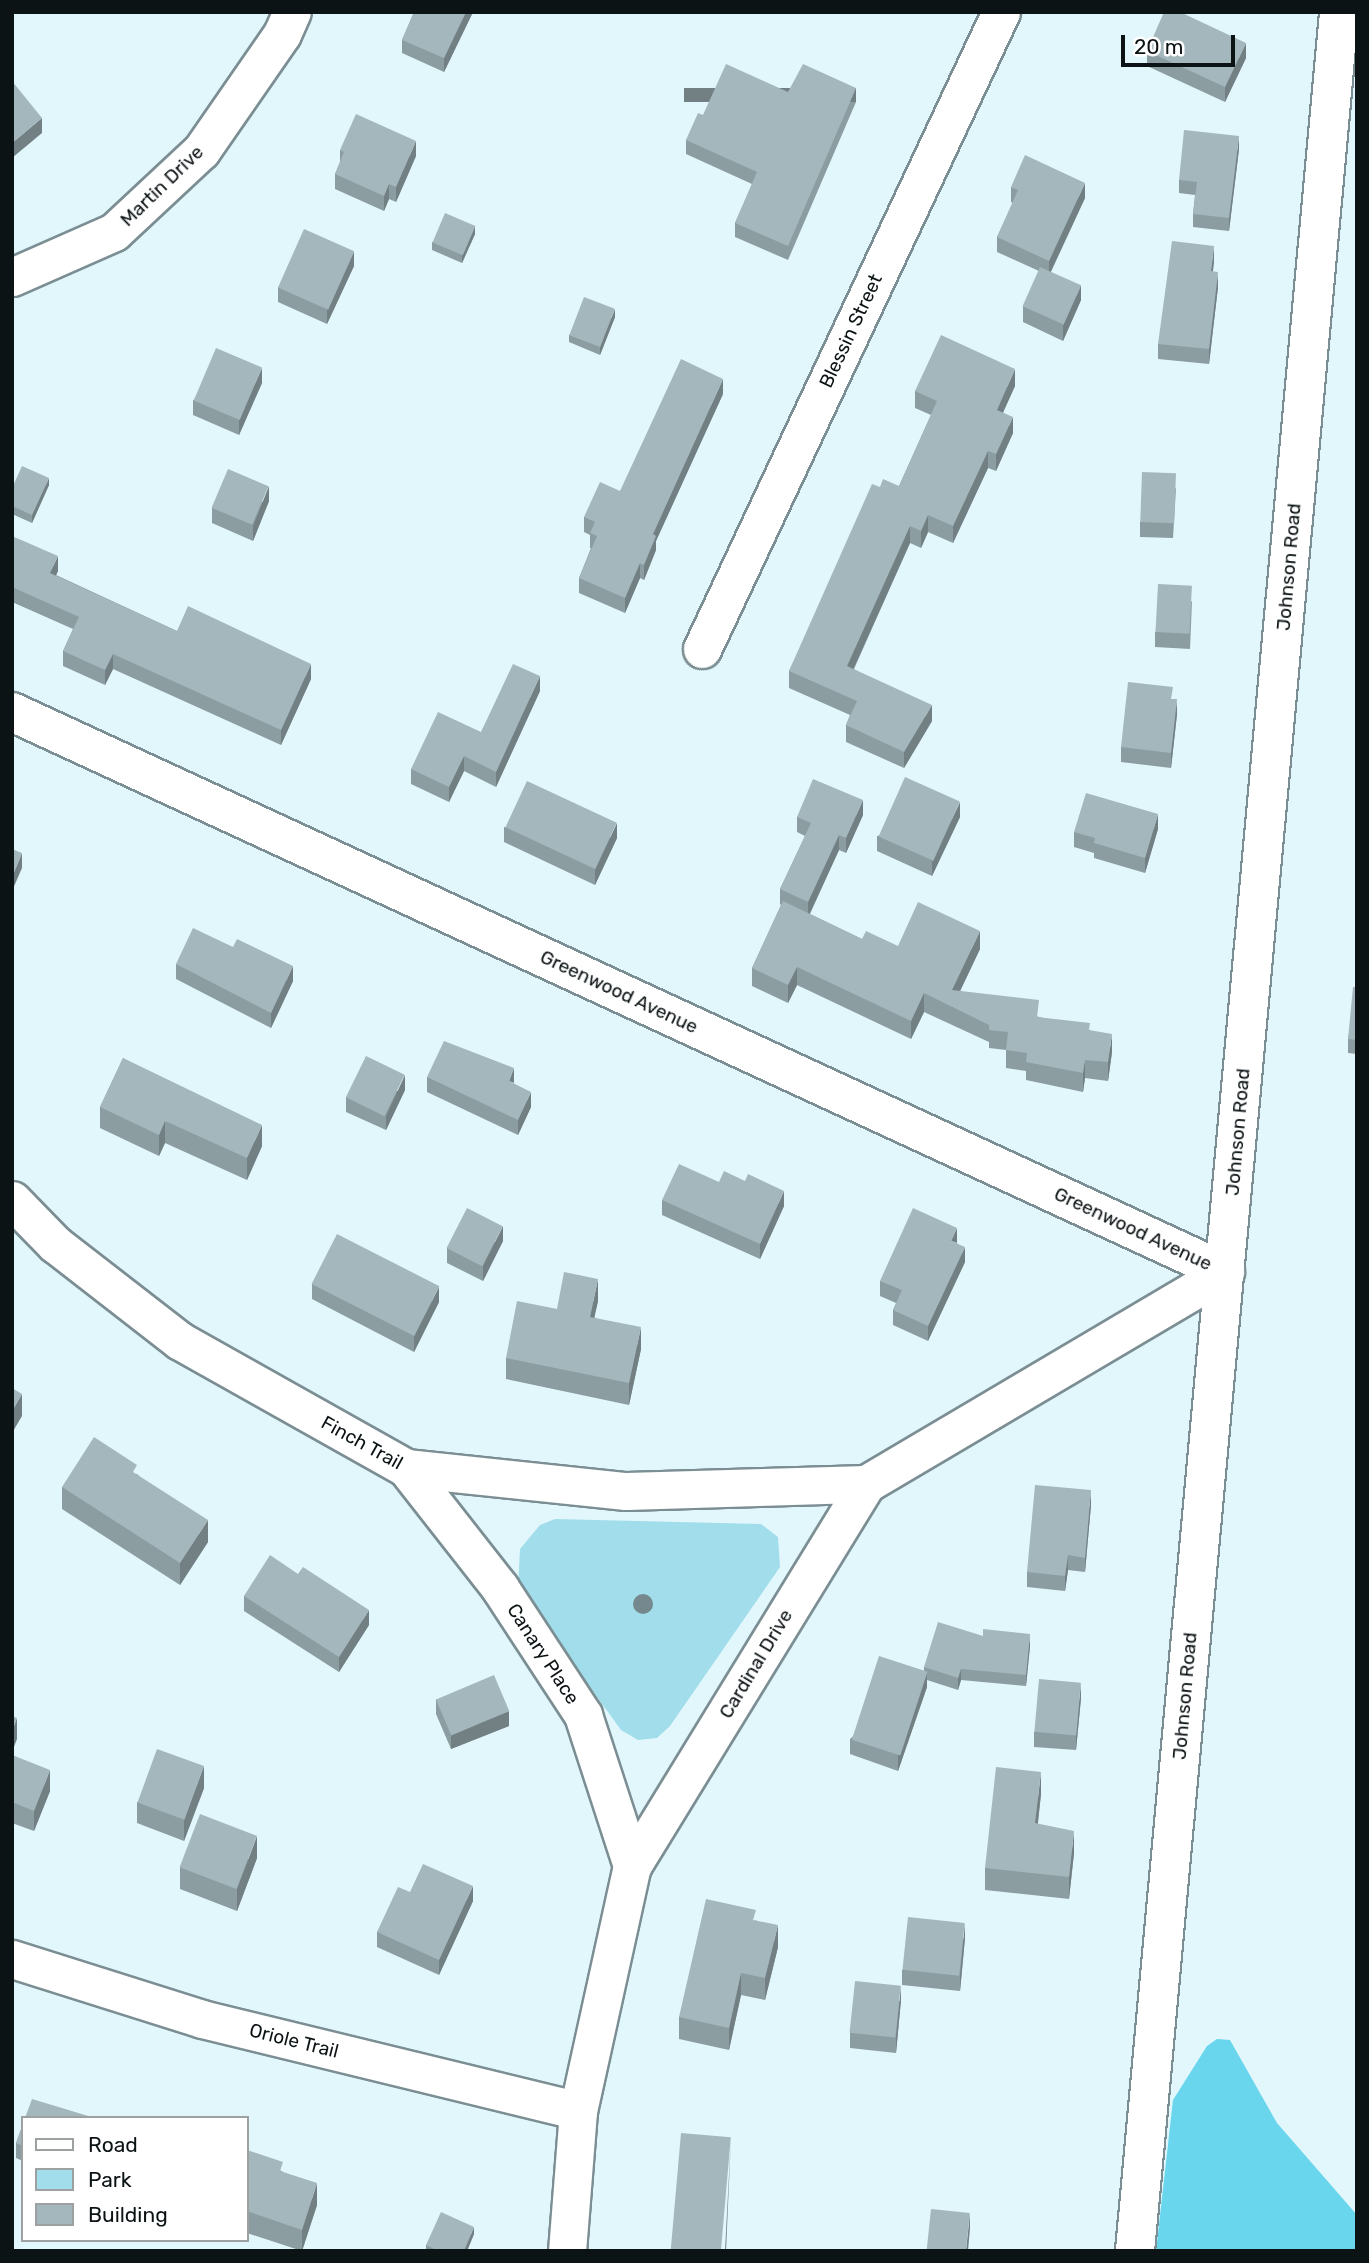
<!DOCTYPE html>
<html>
<head>
<meta charset="utf-8">
<style>
  body { margin:0 }
  #map { position:relative; width:1369px; height:2263px; overflow:hidden; background:#e2f7fc; font-family:Rubik,sans-serif }
  div>[style] { position:absolute }
  .green>* { inset:0; background:#a2ddeb }
  .forest>* { inset:0; background:#69d6ed }
  .roads { filter:drop-shadow(2px 0 #7b8e93) drop-shadow(-2px 0 #7b8e93) drop-shadow(0 2px #7b8e93) drop-shadow(0 -2px #7b8e93) }
  .minor>* { height:37px; margin:-18.5px; padding:0 18.5px; transform-origin:18.5px; border-radius:18.5px; background:#fff }
  .tertiary>* { height:38px; margin:-19px; padding:0 19px; transform-origin:19px; border-radius:19px; background:#fff }
  .secondary>* { height:38px; margin:-19px; padding:0 19px; transform-origin:19px; border-radius:19px; background:#fff }
  .trees>* { width:20px; height:20px; margin:-10px; border-radius:50%; background:#74888d }
  .wall>* { inset:0; background:#8c9da2 }
  .shaded-wall>* { inset:0; background:#728084; transform-origin:0 0 }
  .building>* { inset:0; background:#a3b7bc; transform-origin:0 0 }
  span { translate:-50% -50%; white-space:nowrap; text-align:center; line-height:1.15; -webkit-text-stroke:5px #fff; paint-order:stroke }
  .street-label { font-size:19px; color:#0c1315 }
  .frame { position:absolute; inset:0; border:14px solid #0c1315; pointer-events:none }
  .legend { position:absolute; left:21px; top:2116px; width:228px; height:126px; box-sizing:border-box; background:#fff; border:2px solid #9ea1a1; margin:0; padding:9px 12px; list-style:none; font-size:21px; color:#0c1315 }
  .legend li { display:flex; align-items:center; gap:14px; height:35px }
  .legend b { width:35px; border:2px solid #9ea1a1 }
  .scale { position:absolute; left:1121px; top:35px; width:114px; height:32px; box-sizing:border-box; border:4px solid #0c1315; border-top:0; padding-left:9px; font-size:21px; line-height:24px; white-space:nowrap; color:#0c1315; -webkit-text-stroke:5px #fff; paint-order:stroke }
</style>
</head>
<body>
<div id="map">
  <div class="green">
    <div style="clip-path:polygon(555px 1519px,761px 1524px,778px 1537px,780px 1567px,670px 1726px,657px 1738px,638px 1740px,621px 1730px,518px 1588px,520px 1549px,540px 1525px)"></div>
  </div>
  <div class="forest">
    <div style="clip-path:polygon(1217px 2039px,1230px 2040px,1277px 2123px,1357px 2215px,1357px 2251px,1156px 2251px,1173px 2100px,1207px 2046px)"></div>
  </div>
  <div class="roads">
    <div class="minor">
      <div style="left:12px;top:277px;width:111px;rotate:-23.8deg"></div>
      <div style="left:114px;top:232px;width:119px;rotate:-43deg"></div>
      <div style="left:201px;top:151px;width:142px;rotate:-55.3deg"></div>
      <div style="left:282px;top:34px;width:24px;rotate:-66deg"></div>
      <div style="left:702px;top:649px;width:704px;rotate:-64.86deg"></div>
      <div style="left:12px;top:1200px;width:62px;rotate:45.7deg"></div>
      <div style="left:55px;top:1244px;width:158px;rotate:37.8deg"></div>
      <div style="left:180px;top:1341px;width:259px;rotate:29.3deg"></div>
      <div style="left:406px;top:1468px;width:221px;rotate:6deg"></div>
      <div style="left:626px;top:1491px;width:240px;rotate:-1.7deg"></div>
      <div style="left:406px;top:1468px;width:152px;rotate:51.9deg"></div>
      <div style="left:500px;top:1588px;width:152px;rotate:56.8deg"></div>
      <div style="left:583px;top:1715px;width:159px;rotate:72deg"></div>
      <div style="left:12px;top:1959px;width:199px;rotate:17.5deg"></div>
      <div style="left:202px;top:2019px;width:387px;rotate:13.7deg"></div>
      <div style="left:567px;top:2251px;width:140px;rotate:-85.5deg"></div>
      <div style="left:578px;top:2111px;width:251px;rotate:-77.6deg"></div>
      <div style="left:632px;top:1866px;width:448px;rotate:-58.5deg"></div>
      <div style="left:866px;top:1484px;width:417px;rotate:-30.6deg"></div>
    </div>
    <div class="tertiary">
      <div style="left:12px;top:712px;width:1336px;rotate:24.78deg"></div>
    </div>
    <div class="secondary">
      <div style="left:1135px;top:2251px;width:2248px;rotate:-84.79deg"></div>
    </div>
  </div>
  <div class="trees">
    <div style="left:643px;top:1604px"></div>
  </div>
  <div class="wall">
    <div style="clip-path:polygon(414px 12px,473px 12px,444px 72px,402px 53px,402px 40px)"></div>
    <div style="clip-path:polygon(1147px 51px,1246px 58px,1225px 102px,1147px 66px)"></div>
    <div style="clip-path:polygon(788px 92px,856px 102px,788px 260px,735px 237px,735px 223px,752px 184px,686px 154px,686px 140px,703px 115px)"></div>
    <div style="clip-path:polygon(1239px 149px,1229px 231px,1193px 227px,1193px 214px,1195px 195px,1179px 193px,1179px 180px)"></div>
    <div style="clip-path:polygon(340px 150px,416px 156px,396px 202px,389px 199px,384px 211px,335px 189px,335px 174px,340px 162px)"></div>
    <div style="clip-path:polygon(1011px 187px,1085px 198px,1051px 272px,1081px 300px,1063px 341px,1023px 322px,1023px 307px,1039px 271px,997px 252px,997px 237px,1013px 203px,1011px 202px)"></div>
    <div style="clip-path:polygon(475px 234px,462px 263px,432px 250px,432px 242px)"></div>
    <div style="clip-path:polygon(1214px 261px,1213px 271px,1218px 287px,1209px 364px,1158px 359px,1158px 344px)"></div>
    <div style="clip-path:polygon(354px 266px,327px 324px,278px 302px,278px 287px)"></div>
    <div style="clip-path:polygon(615px 317px,600px 355px,569px 342px,569px 335px)"></div>
    <div style="clip-path:polygon(262px 383px,239px 435px,193px 415px,193px 400px)"></div>
    <div style="clip-path:polygon(1015px 386px,1003px 412px,1013px 433px,996px 471px,988px 468px,953px 543px,928px 532px,921px 548px,910px 543px,854px 669px,932px 721px,904px 768px,846px 742px,846px 725px,850px 715px,789px 688px,789px 671px,880px 487px,899px 486px,931px 415px,915px 408px,915px 391px)"></div>
    <div style="clip-path:polygon(723px 394px,656px 541px,656px 550px,644px 580px,640px 578px,625px 613px,579px 593px,579px 578px,591px 548px,590px 548px,590px 535px,584px 532px,584px 517px,620px 491px)"></div>
    <div style="clip-path:polygon(49px 485px,32px 523px,12px 514px,12px 488px)"></div>
    <div style="clip-path:polygon(1176px 488px,1173px 538px,1140px 537px,1140px 522px)"></div>
    <div style="clip-path:polygon(269px 501px,253px 541px,212px 523px,212px 508px)"></div>
    <div style="clip-path:polygon(12px 536px,58px 571px,56px 575px,177px 631px,311px 679px,281px 745px,113px 669px,105px 685px,63px 666px,63px 651px,73px 629px,12px 602px)"></div>
    <div style="clip-path:polygon(1192px 601px,1190px 649px,1155px 647px,1155px 632px)"></div>
    <div style="clip-path:polygon(540px 691px,496px 787px,464px 771px,449px 802px,411px 784px,411px 769px,481px 732px)"></div>
    <div style="clip-path:polygon(1173px 699px,1177px 714px,1171px 768px,1121px 762px,1121px 747px)"></div>
    <div style="clip-path:polygon(863px 815px,846px 853px,839px 850px,810px 914px,862px 939px,898px 946px,980px 949px,960px 991px,1039px 1017px,1090px 1030px,1112px 1052px,1108px 1081px,1085px 1078px,1083px 1092px,1026px 1080px,1026px 1071px,1006px 1068px,1006px 1050px,989px 1048px,989px 1042px,924px 1012px,911px 1039px,797px 985px,788px 1003px,752px 986px,752px 968px,781px 905px,780px 904px,780px 889px,805px 836px,797px 832px,797px 817px)"></div>
    <div style="clip-path:polygon(960px 817px,932px 876px,877px 851px,877px 836px)"></div>
    <div style="clip-path:polygon(504px 827px,617px 838px,595px 885px,504px 842px)"></div>
    <div style="clip-path:polygon(1158px 829px,1145px 873px,1094px 858px,1094px 853px,1074px 847px,1074px 832px)"></div>
    <div style="clip-path:polygon(176px 964px,293px 981px,271px 1028px,176px 979px)"></div>
    <div style="clip-path:polygon(1357px 987px,1357px 1054px,1348px 1053px,1348px 1039px)"></div>
    <div style="clip-path:polygon(123px 1058px,262px 1146px,247px 1180px,165px 1143px,159px 1156px,100px 1128px,100px 1107px)"></div>
    <div style="clip-path:polygon(427px 1077px,514px 1084px,531px 1107px,518px 1135px,427px 1092px)"></div>
    <div style="clip-path:polygon(405px 1090px,386px 1130px,346px 1112px,346px 1097px)"></div>
    <div style="clip-path:polygon(719px 1182px,784px 1206px,760px 1259px,662px 1215px,662px 1200px)"></div>
    <div style="clip-path:polygon(503px 1241px,483px 1281px,447px 1263px,447px 1248px)"></div>
    <div style="clip-path:polygon(957px 1243px,965px 1262px,928px 1341px,893px 1325px,893px 1310px,896px 1303px,880px 1296px,880px 1281px)"></div>
    <div style="clip-path:polygon(312px 1284px,439px 1302px,414px 1352px,312px 1299px)"></div>
    <div style="clip-path:polygon(598px 1301px,594px 1317px,641px 1349px,629px 1405px,506px 1379px,506px 1358px,557px 1309px)"></div>
    <div style="clip-path:polygon(137px 1474px,208px 1542px,180px 1585px,62px 1509px,62px 1487px)"></div>
    <div style="clip-path:polygon(1091px 1505px,1085px 1572px,1068px 1570px,1065px 1591px,1027px 1587px,1027px 1572px)"></div>
    <div style="clip-path:polygon(298px 1574px,369px 1625px,339px 1672px,244px 1611px,244px 1596px)"></div>
    <div style="clip-path:polygon(983px 1636px,1030px 1646px,1026px 1686px,961px 1680px,958px 1690px,927px 1680px,927px 1687px,898px 1771px,850px 1754px,850px 1739px,924px 1671px,924px 1667px)"></div>
    <div style="clip-path:polygon(1081px 1698px,1076px 1750px,1034px 1747px,1034px 1732px)"></div>
    <div style="clip-path:polygon(436px 1699px,509px 1726px,451px 1749px,436px 1714px)"></div>
    <div style="clip-path:polygon(12px 1755px,50px 1791px,34px 1831px,12px 1823px)"></div>
    <div style="clip-path:polygon(204px 1788px,184px 1841px,137px 1823px,137px 1802px)"></div>
    <div style="clip-path:polygon(1041px 1794px,1038px 1824px,1074px 1853px,1069px 1899px,985px 1890px,985px 1868px)"></div>
    <div style="clip-path:polygon(257px 1858px,237px 1911px,180px 1889px,180px 1867px)"></div>
    <div style="clip-path:polygon(410px 1892px,473px 1901px,439px 1975px,377px 1947px,377px 1932px)"></div>
    <div style="clip-path:polygon(756px 1920px,778px 1947px,765px 2000px,741px 1995px,729px 2050px,679px 2039px,679px 2017px)"></div>
    <div style="clip-path:polygon(965px 1938px,960px 1991px,902px 1985px,902px 1970px)"></div>
    <div style="clip-path:polygon(901px 2000px,896px 2053px,850px 2048px,850px 2033px)"></div>
    <div style="clip-path:polygon(23px 2124px,23px 2161px,16px 2158px,16px 2143px)"></div>
    <div style="clip-path:polygon(247px 2150px,283px 2172px,317px 2205px,302px 2251px,247px 2233px)"></div>
    <div style="clip-path:polygon(474px 2234px,467px 2251px,426px 2251px,426px 2245px)"></div>
  </div>
  <div class="shaded-wall">
    <div style="clip-path:polygon(466px 12px,473px 12px,444px 72px,444px 58px)"></div>
    <div style="clip-path:polygon(1246px 43px,1246px 58px,1225px 102px,1225px 87px)"></div>
    <div style="left:856px;top:88px;width:14px;height:172px;rotate:90deg"></div>
    <div style="clip-path:polygon(42px 118px,42px 133px,12px 158px,12px 143px)"></div>
    <div style="clip-path:polygon(1239px 136px,1239px 149px,1229px 231px,1229px 218px)"></div>
    <div style="clip-path:polygon(416px 141px,416px 156px,396px 202px,396px 187px)"></div>
    <div style="clip-path:polygon(1085px 183px,1085px 198px,1049px 275px,1049px 261px)"></div>
    <div style="clip-path:polygon(389px 184px,389px 199px,384px 211px,384px 196px)"></div>
    <div style="clip-path:polygon(475px 226px,475px 234px,462px 263px,462px 255px)"></div>
    <div style="clip-path:polygon(1214px 246px,1214px 261px,1211px 286px,1211px 271px)"></div>
    <div style="clip-path:polygon(354px 251px,354px 266px,327px 324px,327px 309px)"></div>
    <div style="clip-path:polygon(1218px 272px,1218px 287px,1209px 364px,1209px 349px)"></div>
    <div style="clip-path:polygon(1081px 285px,1081px 300px,1063px 341px,1063px 326px)"></div>
    <div style="clip-path:polygon(615px 309px,615px 317px,600px 355px,600px 347px)"></div>
    <div style="clip-path:polygon(262px 368px,262px 383px,239px 435px,239px 420px)"></div>
    <div style="clip-path:polygon(1015px 369px,1015px 386px,997px 426px,997px 410px)"></div>
    <div style="clip-path:polygon(723px 379px,723px 394px,656px 541px,656px 550px,644px 580px,644px 565px,653px 534px)"></div>
    <div style="clip-path:polygon(1013px 417px,1013px 433px,996px 471px,996px 454px)"></div>
    <div style="clip-path:polygon(988px 451px,988px 468px,953px 543px,953px 526px)"></div>
    <div style="clip-path:polygon(49px 478px,49px 485px,32px 523px,32px 515px)"></div>
    <div style="clip-path:polygon(269px 486px,269px 501px,253px 541px,253px 526px)"></div>
    <div style="clip-path:polygon(928px 515px,928px 532px,921px 548px,921px 531px)"></div>
    <div style="clip-path:polygon(910px 526px,910px 543px,847px 683px,847px 666px)"></div>
    <div style="clip-path:polygon(58px 556px,58px 571px,50px 588px,50px 573px)"></div>
    <div style="clip-path:polygon(640px 563px,640px 578px,625px 613px,625px 598px)"></div>
    <div style="clip-path:polygon(113px 654px,113px 669px,105px 685px,105px 670px)"></div>
    <div style="clip-path:polygon(311px 664px,311px 679px,281px 745px,281px 730px)"></div>
    <div style="clip-path:polygon(540px 676px,540px 691px,496px 787px,496px 772px)"></div>
    <div style="clip-path:polygon(1177px 699px,1177px 714px,1171px 768px,1171px 753px)"></div>
    <div style="clip-path:polygon(932px 705px,932px 721px,904px 768px,904px 752px)"></div>
    <div style="clip-path:polygon(464px 756px,464px 771px,449px 802px,449px 787px)"></div>
    <div style="clip-path:polygon(863px 800px,863px 815px,846px 853px,846px 838px)"></div>
    <div style="clip-path:polygon(960px 802px,960px 817px,932px 876px,932px 862px)"></div>
    <div style="clip-path:polygon(1158px 814px,1158px 829px,1145px 873px,1145px 858px)"></div>
    <div style="clip-path:polygon(617px 823px,617px 838px,595px 885px,595px 870px)"></div>
    <div style="clip-path:polygon(839px 835px,839px 850px,808px 917px,808px 902px)"></div>
    <div style="clip-path:polygon(22px 853px,22px 868px,12px 891px,12px 877px)"></div>
    <div style="clip-path:polygon(980px 931px,980px 949px,952px 1008px,952px 990px)"></div>
    <div style="clip-path:polygon(293px 966px,293px 981px,271px 1028px,271px 1013px)"></div>
    <div style="clip-path:polygon(797px 967px,797px 985px,788px 1003px,788px 985px)"></div>
    <div style="clip-path:polygon(924px 993px,924px 1012px,911px 1039px,911px 1021px)"></div>
    <div style="clip-path:polygon(1112px 1034px,1112px 1052px,1108px 1081px,1108px 1062px)"></div>
    <div style="clip-path:polygon(1085px 1060px,1085px 1078px,1083px 1092px,1083px 1073px)"></div>
    <div style="clip-path:polygon(514px 1068px,514px 1083px,509px 1081px)"></div>
    <div style="clip-path:polygon(405px 1075px,405px 1090px,386px 1130px,386px 1116px)"></div>
    <div style="clip-path:polygon(531px 1092px,531px 1107px,518px 1135px,518px 1120px)"></div>
    <div style="clip-path:polygon(165px 1121px,165px 1143px,159px 1156px,159px 1135px)"></div>
    <div style="clip-path:polygon(262px 1125px,262px 1146px,247px 1180px,247px 1158px)"></div>
    <div style="clip-path:polygon(784px 1191px,784px 1206px,760px 1259px,760px 1244px)"></div>
    <div style="clip-path:polygon(503px 1226px,503px 1241px,483px 1281px,483px 1266px)"></div>
    <div style="clip-path:polygon(957px 1228px,957px 1243px,951px 1241px)"></div>
    <div style="clip-path:polygon(965px 1247px,965px 1262px,928px 1341px,928px 1326px)"></div>
    <div style="clip-path:polygon(598px 1279px,598px 1301px,590px 1338px,590px 1317px)"></div>
    <div style="clip-path:polygon(439px 1287px,439px 1302px,414px 1352px,414px 1337px)"></div>
    <div style="clip-path:polygon(641px 1327px,641px 1349px,629px 1405px,629px 1383px)"></div>
    <div style="clip-path:polygon(22px 1394px,22px 1416px,12px 1433px,12px 1411px)"></div>
    <div style="clip-path:polygon(1091px 1490px,1091px 1505px,1085px 1572px,1085px 1558px)"></div>
    <div style="clip-path:polygon(208px 1520px,208px 1542px,180px 1585px,180px 1563px)"></div>
    <div style="clip-path:polygon(1068px 1555px,1068px 1570px,1065px 1591px,1065px 1576px)"></div>
    <div style="clip-path:polygon(369px 1610px,369px 1625px,339px 1672px,339px 1657px)"></div>
    <div style="clip-path:polygon(1030px 1634px,1030px 1646px,1026px 1686px,1026px 1675px)"></div>
    <div style="clip-path:polygon(961px 1669px,961px 1680px,958px 1690px,958px 1678px)"></div>
    <div style="clip-path:polygon(927px 1672px,927px 1687px,898px 1771px,898px 1756px)"></div>
    <div style="clip-path:polygon(1081px 1683px,1081px 1698px,1076px 1750px,1076px 1736px)"></div>
    <div style="clip-path:polygon(509px 1711px,509px 1726px,451px 1749px,451px 1734px)"></div>
    <div style="clip-path:polygon(17px 1718px,17px 1739px,12px 1752px,12px 1731px)"></div>
    <div style="clip-path:polygon(204px 1766px,204px 1788px,184px 1841px,184px 1819px)"></div>
    <div style="clip-path:polygon(50px 1770px,50px 1791px,34px 1831px,34px 1811px)"></div>
    <div style="clip-path:polygon(1041px 1772px,1041px 1794px,1035px 1845px,1035px 1823px)"></div>
    <div style="clip-path:polygon(1074px 1831px,1074px 1853px,1069px 1899px,1069px 1877px)"></div>
    <div style="clip-path:polygon(257px 1836px,257px 1858px,237px 1911px,237px 1889px)"></div>
    <div style="clip-path:polygon(473px 1886px,473px 1901px,439px 1975px,439px 1960px)"></div>
    <div style="clip-path:polygon(965px 1923px,965px 1938px,960px 1991px,960px 1976px)"></div>
    <div style="clip-path:polygon(778px 1925px,778px 1947px,765px 2000px,765px 1978px)"></div>
    <div style="clip-path:polygon(741px 1973px,741px 1995px,729px 2050px,729px 2028px)"></div>
    <div style="clip-path:polygon(901px 1986px,901px 2000px,896px 2053px,896px 2038px)"></div>
    <div style="clip-path:polygon(731px 2137px,726px 2251px,725px 2251px)"></div>
    <div style="clip-path:polygon(317px 2183px,317px 2205px,302px 2251px,302px 2230px)"></div>
    <div style="clip-path:polygon(970px 2213px,970px 2228px,968px 2251px,966px 2251px)"></div>
    <div style="clip-path:polygon(474px 2227px,474px 2234px,467px 2251px,464px 2251px)"></div>
  </div>
  <div class="building">
    <div style="clip-path:polygon(414px 12px,466px 12px,444px 58px,402px 40px)"></div>
    <div style="clip-path:polygon(1164px 12px,1180px 12px,1246px 43px,1225px 87px,1147px 51px)"></div>
    <div style="clip-path:polygon(726px 64px,788px 92px,803px 64px,856px 88px,788px 246px,735px 223px,757px 172px,686px 140px,698px 113px,703px 115px)"></div>
    <div style="clip-path:polygon(12px 81px,42px 118px,12px 143px)"></div>
    <div style="clip-path:polygon(356px 114px,416px 141px,396px 187px,389px 184px,384px 196px,335px 174px,344px 152px,340px 150px)"></div>
    <div style="clip-path:polygon(1184px 130px,1239px 136px,1229px 218px,1193px 214px,1197px 182px,1179px 180px)"></div>
    <div style="clip-path:polygon(1025px 155px,1085px 183px,1049px 261px,997px 237px,1018px 190px,1011px 187px)"></div>
    <div style="left:445px;top:213px;width:33px;height:32px;rotate:23deg"></div>
    <div style="left:304px;top:229px;width:55px;height:64px;rotate:24deg"></div>
    <div style="clip-path:polygon(1172px 241px,1214px 246px,1211px 271px,1218px 272px,1209px 349px,1158px 344px)"></div>
    <div style="left:1040px;top:267px;width:45px;height:43px;rotate:24deg"></div>
    <div style="left:584px;top:297px;width:33px;height:41px;rotate:21deg"></div>
    <div style="clip-path:polygon(941px 335px,1015px 369px,997px 410px,1013px 417px,996px 454px,988px 451px,953px 526px,928px 515px,921px 531px,910px 526px,847px 666px,932px 705px,904px 752px,846px 725px,857px 701px,789px 671px,872px 484px,880px 487px,883px 479px,899px 486px,937px 401px,915px 391px)"></div>
    <div style="left:216px;top:348px;width:50px;height:57px;rotate:23deg"></div>
    <div style="clip-path:polygon(681px 359px,723px 379px,653px 534px,656px 536px,644px 565px,640px 563px,625px 598px,579px 578px,597px 536px,590px 533px,595px 522px,584px 517px,600px 482px,620px 491px)"></div>
    <div style="clip-path:polygon(22px 466px,49px 478px,32px 515px,12px 506px,12px 488px)"></div>
    <div style="left:228px;top:469px;width:44px;height:42px;rotate:23deg"></div>
    <div style="left:1142px;top:472px;width:34px;height:50px;rotate:2deg"></div>
    <div style="clip-path:polygon(12px 536px,58px 556px,50px 573px,177px 631px,188px 606px,311px 664px,281px 730px,113px 654px,105px 670px,63px 651px,79px 617px,12px 587px)"></div>
    <div style="left:1158px;top:584px;width:34px;height:48px;rotate:3deg"></div>
    <div style="clip-path:polygon(513px 664px,540px 676px,496px 772px,464px 756px,449px 787px,411px 769px,438px 712px,481px 732px)"></div>
    <div style="clip-path:polygon(1128px 682px,1173px 687px,1171px 699px,1177px 699px,1171px 753px,1121px 747px)"></div>
    <div style="left:905px;top:777px;width:60px;height:65px;rotate:24deg"></div>
    <div style="clip-path:polygon(813px 779px,863px 800px,846px 838px,839px 835px,808px 902px,780px 889px,811px 823px,797px 817px)"></div>
    <div style="left:527px;top:781px;width:99px;height:51px;rotate:25deg"></div>
    <div style="clip-path:polygon(1086px 793px,1158px 814px,1145px 858px,1094px 843px,1095px 838px,1074px 832px)"></div>
    <div style="clip-path:polygon(12px 849px,22px 853px,12px 877px)"></div>
    <div style="clip-path:polygon(783px 901px,862px 939px,866px 931px,898px 946px,918px 902px,980px 931px,952px 990px,1039px 1000px,1037px 1017px,1090px 1023px,1089px 1030px,1112px 1034px,1108px 1062px,1085px 1060px,1083px 1073px,1026px 1062px,1027px 1053px,1006px 1050px,1008px 1032px,989px 1030px,989px 1025px,924px 993px,911px 1021px,797px 967px,788px 985px,752px 968px)"></div>
    <div style="clip-path:polygon(193px 928px,233px 947px,237px 939px,293px 966px,271px 1013px,176px 964px)"></div>
    <div style="clip-path:polygon(1353px 987px,1357px 987px,1357px 1040px,1348px 1039px)"></div>
    <div style="clip-path:polygon(444px 1041px,514px 1068px,509px 1081px,531px 1092px,518px 1120px,427px 1077px)"></div>
    <div style="left:366px;top:1056px;width:43px;height:46px;rotate:26deg"></div>
    <div style="clip-path:polygon(123px 1058px,262px 1125px,247px 1158px,165px 1121px,159px 1135px,100px 1107px)"></div>
    <div style="clip-path:polygon(679px 1164px,719px 1182px,724px 1171px,745px 1181px,748px 1174px,784px 1191px,760px 1244px,662px 1200px)"></div>
    <div style="left:467px;top:1208px;width:40px;height:45px;rotate:27deg"></div>
    <div style="clip-path:polygon(913px 1208px,957px 1228px,951px 1241px,965px 1247px,928px 1326px,893px 1310px,902px 1290px,880px 1281px)"></div>
    <div style="left:337px;top:1234px;width:115px;height:56px;rotate:27deg"></div>
    <div style="clip-path:polygon(564px 1272px,598px 1279px,590px 1317px,641px 1327px,629px 1383px,506px 1358px,517px 1301px,557px 1309px)"></div>
    <div style="clip-path:polygon(12px 1388px,22px 1394px,12px 1411px)"></div>
    <div style="clip-path:polygon(94px 1437px,137px 1465px,133px 1472px,208px 1520px,180px 1563px,62px 1487px)"></div>
    <div style="clip-path:polygon(1035px 1485px,1091px 1490px,1085px 1558px,1068px 1555px,1065px 1576px,1027px 1572px)"></div>
    <div style="clip-path:polygon(270px 1555px,298px 1574px,303px 1567px,369px 1610px,339px 1657px,244px 1596px)"></div>
    <div style="clip-path:polygon(938px 1622px,983px 1636px,983px 1629px,1030px 1634px,1026px 1675px,961px 1669px,958px 1678px,924px 1667px)"></div>
    <div style="left:879px;top:1656px;width:51px;height:88px;rotate:18deg"></div>
    <div style="left:494px;top:1675px;width:39px;height:63px;rotate:67deg"></div>
    <div style="left:1039px;top:1679px;width:42px;height:53px;rotate:5deg"></div>
    <div style="clip-path:polygon(12px 1716px,17px 1718px,12px 1731px)"></div>
    <div style="left:157px;top:1749px;width:50px;height:57px;rotate:20deg"></div>
    <div style="clip-path:polygon(12px 1755px,50px 1770px,34px 1811px,12px 1802px)"></div>
    <div style="clip-path:polygon(996px 1767px,1041px 1772px,1035px 1823px,1074px 1831px,1069px 1877px,985px 1868px)"></div>
    <div style="left:200px;top:1814px;width:61px;height:57px;rotate:21deg"></div>
    <div style="clip-path:polygon(423px 1864px,473px 1886px,439px 1960px,377px 1932px,398px 1887px,410px 1892px)"></div>
    <div style="clip-path:polygon(706px 1899px,756px 1910px,753px 1920px,778px 1925px,765px 1978px,741px 1973px,729px 2028px,679px 2017px)"></div>
    <div style="left:908px;top:1917px;width:57px;height:53px;rotate:6deg"></div>
    <div style="left:855px;top:1981px;width:46px;height:52px;rotate:6deg"></div>
    <div style="clip-path:polygon(32px 2099px,95px 2118px,25px 2118px)"></div>
    <div style="clip-path:polygon(23px 2124px,23px 2146px,16px 2143px)"></div>
    <div style="left:681px;top:2133px;width:50px;height:118px;rotate:5deg"></div>
    <div style="clip-path:polygon(247px 2150px,283px 2162px,280px 2171px,317px 2183px,302px 2230px,247px 2211px)"></div>
    <div style="left:931px;top:2209px;width:39px;height:42px;rotate:6deg"></div>
    <div style="clip-path:polygon(441px 2212px,474px 2227px,464px 2251px,438px 2251px,426px 2245px)"></div>
  </div>
  <div class="street-label">
    <span style="left:162px;top:186px;rotate:-44deg">Martin Drive</span>
    <span style="left:851px;top:331px;rotate:-65deg">Blessin Street</span>
    <span style="left:1289px;top:567px;rotate:-85deg">Johnson Road</span>
    <span style="left:619px;top:992px;rotate:25deg">Greenwood Avenue</span>
    <span style="left:1238px;top:1132px;rotate:-85deg">Johnson Road</span>
    <span style="left:1133px;top:1229px;rotate:25deg">Greenwood Avenue</span>
    <span style="left:362px;top:1443px;rotate:29deg">Finch Trail</span>
    <span style="left:543px;top:1654px;rotate:57deg">Canary Place</span>
    <span style="left:756px;top:1664px;rotate:-59deg">Cardinal Drive</span>
    <span style="left:1185px;top:1696px;rotate:-85deg">Johnson Road</span>
    <span style="left:294px;top:2041px;rotate:14deg">Oriole Trail</span>
  </div>
  <div class="frame"></div>
  <ul class="legend">
  <li><b style="height:9px;background:#fff"></b>Road</li>
  <li><b style="height:19px;background:#a2ddeb"></b>Park</li>
  <li><b style="height:19px;background:#a3b7bc"></b>Building</li>
  </ul>
  <div class="scale">20 m</div>
</div>
</body>
</html>
